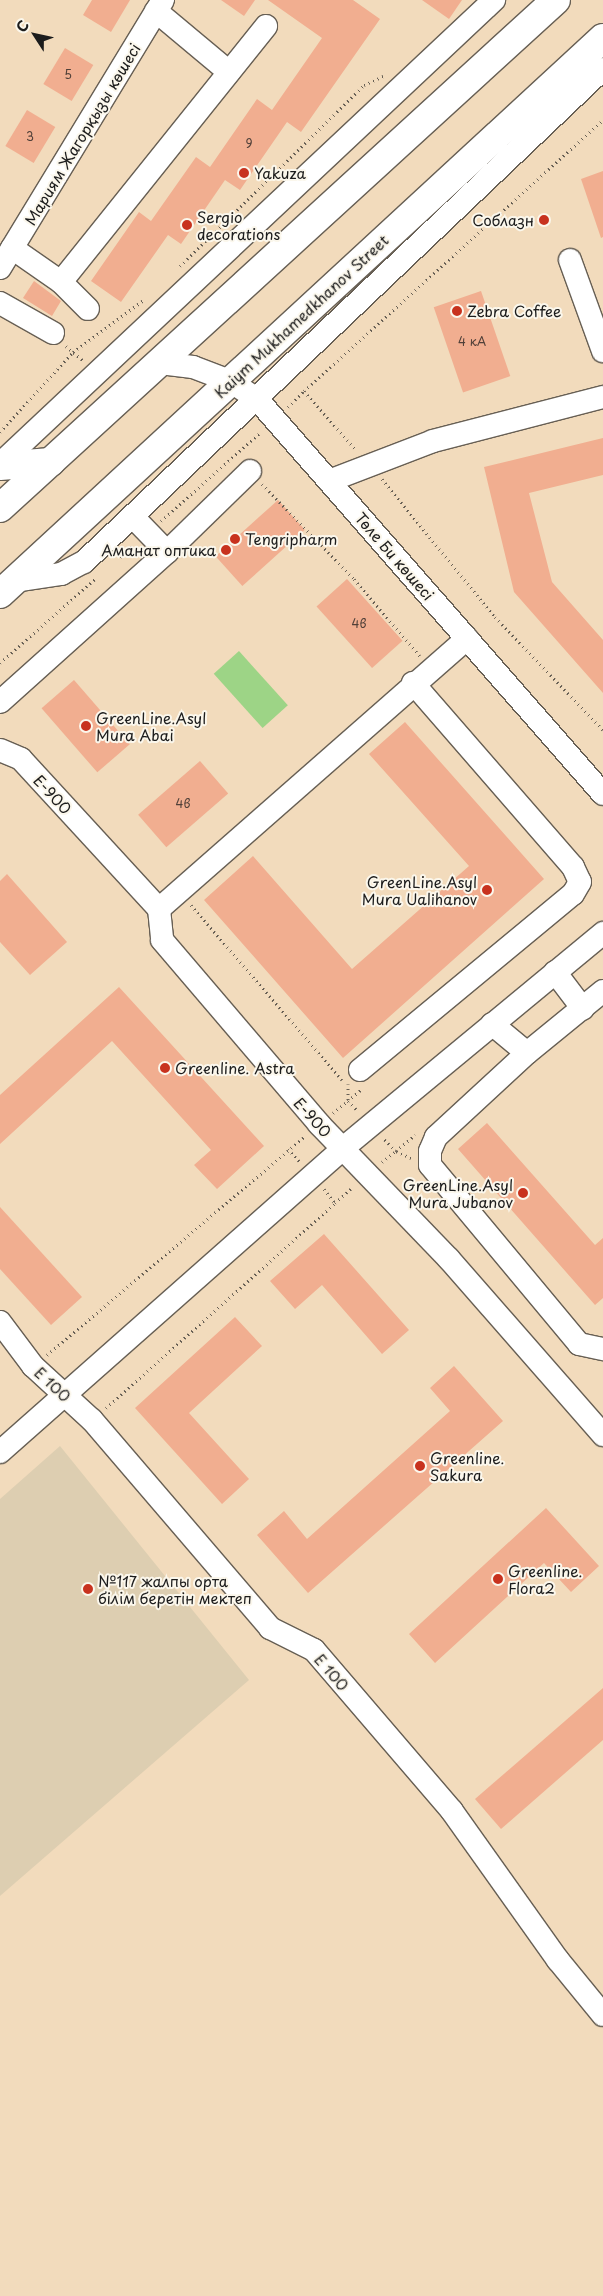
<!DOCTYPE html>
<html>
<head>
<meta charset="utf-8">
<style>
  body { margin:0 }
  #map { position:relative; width:603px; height:2296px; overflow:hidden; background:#f2dbbc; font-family:"Playpen Sans",sans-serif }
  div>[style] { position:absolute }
  .built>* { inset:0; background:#ddceb1 }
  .green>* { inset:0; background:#9dd486; transform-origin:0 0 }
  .building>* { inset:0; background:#f1ae90; transform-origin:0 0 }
  .path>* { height:3px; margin-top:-1.5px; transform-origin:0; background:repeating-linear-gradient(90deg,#675f54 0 1px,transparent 0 5px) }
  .roads { filter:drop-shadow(1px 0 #675f54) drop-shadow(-1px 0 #675f54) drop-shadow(0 1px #675f54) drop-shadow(0 -1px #675f54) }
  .minor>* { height:22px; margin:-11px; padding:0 11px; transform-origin:11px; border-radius:11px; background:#fff }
  .major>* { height:28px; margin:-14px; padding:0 14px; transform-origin:14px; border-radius:14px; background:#fff }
  .dots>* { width:14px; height:14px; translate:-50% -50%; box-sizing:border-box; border:2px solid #fbf7ec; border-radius:50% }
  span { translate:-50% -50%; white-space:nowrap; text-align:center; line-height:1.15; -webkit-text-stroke:4px #fbf7ec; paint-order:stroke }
  .number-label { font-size:12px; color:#514039 }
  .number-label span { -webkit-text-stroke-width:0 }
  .street-label { font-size:15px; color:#1c1c1c }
  .poi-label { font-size:15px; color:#1c1c1c }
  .left { translate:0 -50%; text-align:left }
  .right { translate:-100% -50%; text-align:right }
  .north { position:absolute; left:10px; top:10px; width:50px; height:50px; -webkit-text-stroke:4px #fbf7ec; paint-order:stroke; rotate:305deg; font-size:14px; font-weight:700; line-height:20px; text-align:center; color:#1c1c1c }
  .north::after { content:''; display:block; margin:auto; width:18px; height:22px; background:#1c1c1c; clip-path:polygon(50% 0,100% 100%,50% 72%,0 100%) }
</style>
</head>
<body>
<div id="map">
  <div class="built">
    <div style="clip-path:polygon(60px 1446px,249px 1680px,0 1896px,0 1499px)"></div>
  </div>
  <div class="green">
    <div style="left:239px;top:651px;width:73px;height:34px;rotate:48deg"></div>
  </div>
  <div class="building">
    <div style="clip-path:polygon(92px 0,130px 0,111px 32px,83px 15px)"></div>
    <div style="clip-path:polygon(221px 0,255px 0,244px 16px)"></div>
    <div style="clip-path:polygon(268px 0,353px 0,380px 19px,301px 132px,287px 122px,240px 190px,225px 180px,181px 244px,168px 235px,121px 302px,91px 281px,139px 212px,151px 221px,196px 157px,210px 167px,257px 99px,272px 110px,322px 38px)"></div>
    <div style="clip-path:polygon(422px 0,462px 0,449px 19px)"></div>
    <div style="left:65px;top:48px;width:33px;height:42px;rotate:31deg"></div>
    <div style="left:27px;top:110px;width:33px;height:42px;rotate:31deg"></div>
    <div style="clip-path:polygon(603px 171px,603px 237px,601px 238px,581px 179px)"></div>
    <div style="clip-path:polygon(34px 281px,61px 301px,52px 316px,23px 298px)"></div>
    <div style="left:481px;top:291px;width:90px;height:50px;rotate:71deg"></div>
    <div style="clip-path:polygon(603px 438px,603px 475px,529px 493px,552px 582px,603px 640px,603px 693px,514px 592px,484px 467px)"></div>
    <div style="left:278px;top:500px;width:40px;height:84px;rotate:48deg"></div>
    <div style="left:347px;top:579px;width:83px;height:41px;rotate:48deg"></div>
    <div style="left:74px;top:680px;width:85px;height:43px;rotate:49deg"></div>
    <div style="clip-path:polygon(405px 722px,544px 879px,343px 1058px,204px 900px,253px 856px,352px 969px,469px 866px,369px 754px)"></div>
    <div style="left:200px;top:761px;width:43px;height:82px;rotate:49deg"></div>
    <div style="clip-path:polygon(7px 874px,67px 942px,30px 975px,0 942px,0 881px)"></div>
    <div style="clip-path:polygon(119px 987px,264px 1146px,217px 1189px,194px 1165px,211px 1150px,112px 1041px,0 1144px,0 1095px)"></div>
    <div style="clip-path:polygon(487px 1123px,595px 1245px,603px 1238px,603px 1298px,595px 1305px,458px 1149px)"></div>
    <div style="clip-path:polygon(0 1207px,82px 1297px,51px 1325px,0 1269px)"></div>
    <div style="clip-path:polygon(324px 1234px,409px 1330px,382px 1354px,322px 1285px,295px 1309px,270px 1281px)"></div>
    <div style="clip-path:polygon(235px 1317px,262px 1346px,189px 1413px,249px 1479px,222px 1504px,135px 1408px)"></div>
    <div style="clip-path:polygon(454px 1366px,503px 1421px,308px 1593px,257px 1535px,284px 1511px,307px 1539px,450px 1411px,430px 1388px)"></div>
    <div style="clip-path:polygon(546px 1508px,599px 1566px,571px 1592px,544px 1563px,435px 1663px,409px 1634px)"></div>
    <div style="clip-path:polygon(603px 1688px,603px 1740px,501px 1829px,475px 1799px)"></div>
  </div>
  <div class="path">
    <div style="left:180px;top:266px;width:258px;rotate:-44.5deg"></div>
    <div style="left:364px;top:85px;width:23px;rotate:-25deg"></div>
    <div style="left:66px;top:346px;width:23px;rotate:40deg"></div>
    <div style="left:304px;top:391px;width:404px;rotate:-42.2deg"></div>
    <div style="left:288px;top:407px;width:23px;rotate:-45deg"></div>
    <div style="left:304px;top:391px;width:79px;rotate:48.6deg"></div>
    <div style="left:0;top:432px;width:108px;rotate:-47.6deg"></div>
    <div style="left:73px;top:352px;width:89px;rotate:-36.4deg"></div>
    <div style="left:382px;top:479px;width:178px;rotate:50.7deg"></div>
    <div style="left:495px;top:617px;width:156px;rotate:46.3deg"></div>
    <div style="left:262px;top:484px;width:132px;rotate:45.9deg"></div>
    <div style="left:354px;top:579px;width:101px;rotate:49.4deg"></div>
    <div style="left:161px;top:521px;width:134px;rotate:-41.7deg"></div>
    <div style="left:120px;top:557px;width:18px;rotate:-41deg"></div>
    <div style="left:0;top:663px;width:127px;rotate:-41.5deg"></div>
    <div style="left:191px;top:905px;width:231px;rotate:49.2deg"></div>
    <div style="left:348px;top:1084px;width:17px;rotate:90deg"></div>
    <div style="left:348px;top:1101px;width:18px;rotate:-41deg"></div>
    <div style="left:333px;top:1113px;width:19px;rotate:-39deg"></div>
    <div style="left:348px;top:1101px;width:14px;rotate:45deg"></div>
    <div style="left:288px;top:1149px;width:18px;rotate:47deg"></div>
    <div style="left:411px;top:1158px;width:17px;rotate:-155deg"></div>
    <div style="left:396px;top:1151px;width:25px;rotate:-40deg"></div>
    <div style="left:382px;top:1162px;width:18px;rotate:-38deg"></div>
    <div style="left:396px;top:1151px;width:18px;rotate:-135deg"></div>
    <div style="left:324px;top:1189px;width:18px;rotate:52deg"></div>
    <div style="left:335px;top:1203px;width:24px;rotate:-42deg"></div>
    <div style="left:47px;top:1355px;width:338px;rotate:-40.3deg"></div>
    <div style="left:106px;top:1408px;width:307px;rotate:-41.8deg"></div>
  </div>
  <div class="roads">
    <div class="minor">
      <div style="left:156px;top:11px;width:95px;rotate:39.9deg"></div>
      <div style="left:12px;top:248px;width:60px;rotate:34.8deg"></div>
      <div style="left:61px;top:282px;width:38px;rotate:45deg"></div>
      <div style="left:570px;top:260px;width:97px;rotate:70.1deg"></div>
      <div style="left:0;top:268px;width:314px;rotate:-58.7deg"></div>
      <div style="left:61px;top:282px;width:328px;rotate:-51.3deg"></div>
      <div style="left:0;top:303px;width:61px;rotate:29.5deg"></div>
      <div style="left:160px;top:363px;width:33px;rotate:7deg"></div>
      <div style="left:193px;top:367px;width:40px;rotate:21deg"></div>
      <div style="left:230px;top:381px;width:32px;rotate:34deg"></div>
      <div style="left:257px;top:399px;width:525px;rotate:48.78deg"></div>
      <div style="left:0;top:464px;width:678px;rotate:-43.21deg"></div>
      <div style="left:329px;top:481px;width:111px;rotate:-21deg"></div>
      <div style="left:433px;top:441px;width:176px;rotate:-14.5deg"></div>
      <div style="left:133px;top:517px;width:49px;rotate:45.8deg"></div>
      <div style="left:15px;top:581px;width:47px;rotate:-8.7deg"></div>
      <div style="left:61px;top:574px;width:26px;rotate:-28deg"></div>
      <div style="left:84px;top:562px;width:716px;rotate:-43.53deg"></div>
      <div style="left:0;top:702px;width:224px;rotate:-41.9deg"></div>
      <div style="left:167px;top:552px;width:116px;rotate:-44.3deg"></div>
      <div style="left:0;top:750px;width:23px;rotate:23deg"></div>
      <div style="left:21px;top:759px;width:204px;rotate:47.4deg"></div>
      <div style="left:159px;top:909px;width:31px;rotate:84deg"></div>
      <div style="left:162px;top:940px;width:242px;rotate:49.5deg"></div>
      <div style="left:319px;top:1124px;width:187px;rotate:46.1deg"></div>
      <div style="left:449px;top:1259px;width:234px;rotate:48.8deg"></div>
      <div style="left:159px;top:909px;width:410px;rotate:-41.3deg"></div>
      <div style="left:555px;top:972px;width:46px;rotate:52.9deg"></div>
      <div style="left:603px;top:991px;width:98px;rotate:140.8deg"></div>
      <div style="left:527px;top:1053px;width:124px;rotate:137.3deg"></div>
      <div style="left:436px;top:1137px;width:15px;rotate:113deg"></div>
      <div style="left:430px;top:1151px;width:14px;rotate:90deg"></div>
      <div style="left:430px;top:1165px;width:233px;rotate:50.2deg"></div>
      <div style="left:579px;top:1344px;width:25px;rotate:12deg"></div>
      <div style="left:492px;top:1024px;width:45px;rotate:39.6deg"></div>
      <div style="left:360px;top:1070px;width:276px;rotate:-39.6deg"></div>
      <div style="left:573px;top:894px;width:14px;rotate:-60deg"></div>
      <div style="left:580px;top:882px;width:17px;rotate:-115deg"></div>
      <div style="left:573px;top:867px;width:244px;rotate:-131deg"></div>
      <div style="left:0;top:1322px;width:55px;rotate:53.1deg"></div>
      <div style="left:33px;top:1366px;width:80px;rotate:42.5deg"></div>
      <div style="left:92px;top:1420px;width:274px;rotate:49.4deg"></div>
      <div style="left:270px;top:1628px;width:49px;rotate:26.6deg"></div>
      <div style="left:314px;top:1650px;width:212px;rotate:49.4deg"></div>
      <div style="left:452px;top:1811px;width:183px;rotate:54.6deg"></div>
      <div style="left:558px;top:1960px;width:71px;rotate:50.7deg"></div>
      <div style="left:0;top:1452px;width:457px;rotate:-41.5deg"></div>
      <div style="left:342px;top:1149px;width:339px;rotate:-39.6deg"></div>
    </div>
    <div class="major">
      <div style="left:0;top:466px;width:51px;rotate:-4.5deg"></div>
      <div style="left:0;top:508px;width:753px;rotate:-42.42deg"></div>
      <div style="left:0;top:594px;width:820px;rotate:-42.68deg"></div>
    </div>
  </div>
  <div class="dots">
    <div style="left:244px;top:173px;background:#c8321e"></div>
    <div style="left:544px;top:220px;background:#c8321e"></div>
    <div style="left:187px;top:225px;background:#c8321e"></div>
    <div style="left:457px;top:311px;background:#c8321e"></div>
    <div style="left:235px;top:539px;background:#c8321e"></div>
    <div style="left:226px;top:550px;background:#c8321e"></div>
    <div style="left:86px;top:726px;background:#c8321e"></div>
    <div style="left:487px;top:890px;background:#c8321e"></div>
    <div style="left:165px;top:1068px;background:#c8321e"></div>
    <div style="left:523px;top:1193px;background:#c8321e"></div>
    <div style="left:420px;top:1466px;background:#c8321e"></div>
    <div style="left:498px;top:1579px;background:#c8321e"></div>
    <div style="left:88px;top:1589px;background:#c8321e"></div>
  </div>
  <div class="number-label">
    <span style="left:68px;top:75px">5</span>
    <span style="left:30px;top:137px">3</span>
    <span style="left:249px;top:144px">9</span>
    <span style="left:472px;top:342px">4 кА</span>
    <span style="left:359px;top:624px">4в</span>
    <span style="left:183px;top:804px">4в</span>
  </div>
  <div class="street-label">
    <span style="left:82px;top:134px;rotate:-59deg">Мариям Жагорқызы көшесі</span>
    <span style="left:301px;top:316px;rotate:-43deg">Kaiym Mukhamedkhanov Street</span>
    <span style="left:395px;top:556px;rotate:49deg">Төле Би көшесі</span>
    <span style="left:53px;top:794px;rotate:47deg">E-900</span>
    <span style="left:313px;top:1117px;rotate:48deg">E-900</span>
    <span style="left:53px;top:1384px;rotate:43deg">E 100</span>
    <span style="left:332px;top:1672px;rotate:49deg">E 100</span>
  </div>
  <div class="poi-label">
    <span class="left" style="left:254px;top:173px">Yakuza</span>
    <span class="left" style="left:197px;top:225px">Sergio<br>decorations</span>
    <span class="right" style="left:534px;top:220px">Соблазн</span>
    <span class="left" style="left:467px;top:311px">Zebra Coffee</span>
    <span class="left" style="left:245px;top:539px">Tengripharm</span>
    <span class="right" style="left:216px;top:550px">Аманат оптика</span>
    <span class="left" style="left:96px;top:726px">GreenLine.Asyl<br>Mura Abai</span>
    <span class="right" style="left:477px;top:890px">GreenLine.Asyl<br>Mura Ualihanov</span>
    <span class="left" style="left:175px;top:1068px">Greenline. Astra</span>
    <span class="right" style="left:513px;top:1193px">GreenLine.Asyl<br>Mura Jubanov</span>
    <span class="left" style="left:430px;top:1466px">Greenline.<br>Sakura</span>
    <span class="left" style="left:508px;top:1579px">Greenline.<br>Flora2</span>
    <span class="left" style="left:98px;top:1589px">№117 жалпы орта<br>білім беретін мектеп</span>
  </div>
  <div class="north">С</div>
</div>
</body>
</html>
